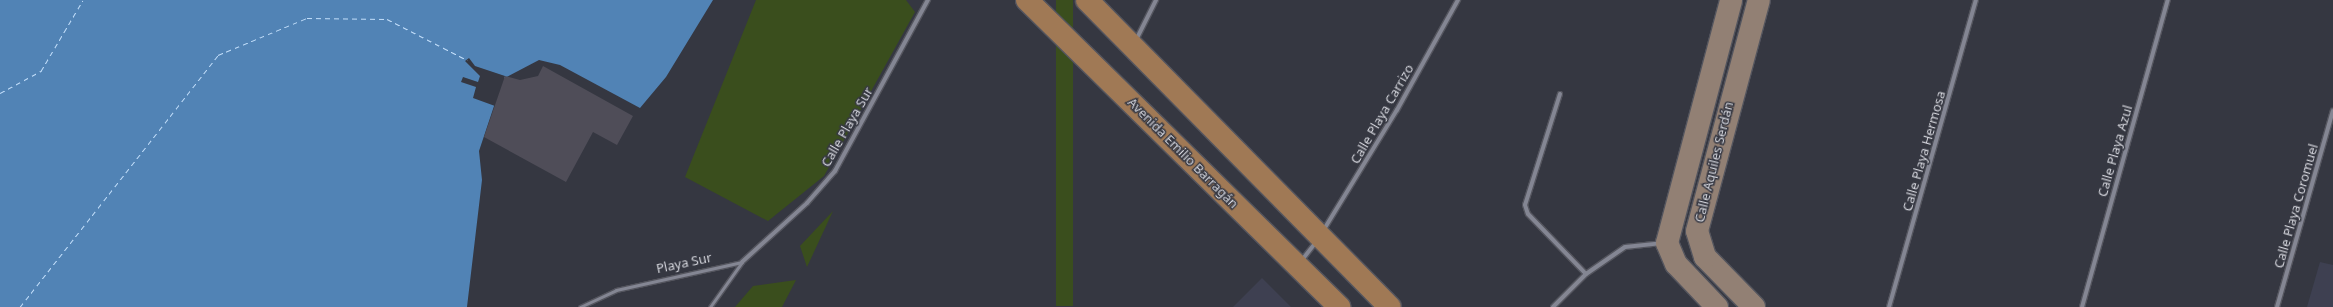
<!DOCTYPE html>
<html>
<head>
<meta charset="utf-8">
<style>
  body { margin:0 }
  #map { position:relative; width:2333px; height:307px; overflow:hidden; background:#353741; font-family:"Noto Sans",sans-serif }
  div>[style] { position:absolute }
  .built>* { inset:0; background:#3e4051 }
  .green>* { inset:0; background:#3a4e1d; transform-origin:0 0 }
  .water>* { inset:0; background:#5183b5 }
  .pier>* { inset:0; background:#353741 }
  .ferry>* { height:1px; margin-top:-0.5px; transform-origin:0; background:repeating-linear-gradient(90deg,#c3dffb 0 5px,transparent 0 9px) }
  .building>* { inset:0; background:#4f4d58 }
  .roads { filter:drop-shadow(1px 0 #54555e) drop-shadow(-1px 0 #54555e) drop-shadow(0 1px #54555e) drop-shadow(0 -1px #54555e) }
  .lane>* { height:3px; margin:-1.5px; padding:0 1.5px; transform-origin:1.5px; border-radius:1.5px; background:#848693 }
  .street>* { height:4px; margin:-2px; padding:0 2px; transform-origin:2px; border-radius:2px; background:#848693 }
  .secondary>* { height:22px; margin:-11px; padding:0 11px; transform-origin:11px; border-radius:11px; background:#928074 }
  .primary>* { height:22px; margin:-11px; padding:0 11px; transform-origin:11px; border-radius:11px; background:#a07955 }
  span { translate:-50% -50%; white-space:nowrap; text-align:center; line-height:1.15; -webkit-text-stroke:3px #353741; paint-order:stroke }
  .street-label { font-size:13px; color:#d4d5dc }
</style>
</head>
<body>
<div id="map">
  <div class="built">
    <div style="clip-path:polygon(2320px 262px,2333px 265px,2333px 307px,2307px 307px)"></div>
    <div style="clip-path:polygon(1262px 278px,1291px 307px,1233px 307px)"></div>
  </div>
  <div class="green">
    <div style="clip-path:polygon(756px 0,906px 0,915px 12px,824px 176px,768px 221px,685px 177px)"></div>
    <div style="left:1056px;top:0;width:17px;height:306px"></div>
    <div style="clip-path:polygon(833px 211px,807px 267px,800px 246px)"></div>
    <div style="clip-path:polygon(796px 280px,782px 307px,735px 307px,753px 286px)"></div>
  </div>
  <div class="water">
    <div style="clip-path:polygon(0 0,713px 0,666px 77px,640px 108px,560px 65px,539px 60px,503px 79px,479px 151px,482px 180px,467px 307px,0 307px)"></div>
  </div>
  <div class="pier">
    <div style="clip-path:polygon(469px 58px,475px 66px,505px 76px,495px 106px,473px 98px,476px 87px,461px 82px,463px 77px,478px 82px,480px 76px,465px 61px)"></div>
  </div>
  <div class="ferry">
    <div style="left:0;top:93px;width:47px;rotate:-28.2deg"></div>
    <div style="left:41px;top:71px;width:82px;rotate:-59.4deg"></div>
    <div style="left:20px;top:307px;width:320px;rotate:-51.8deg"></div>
    <div style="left:218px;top:55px;width:96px;rotate:-22.6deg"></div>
    <div style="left:307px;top:18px;width:80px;rotate:0.7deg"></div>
    <div style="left:387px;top:19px;width:90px;rotate:27.1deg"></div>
  </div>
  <div class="building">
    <div style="clip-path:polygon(543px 66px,633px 116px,617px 145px,593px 132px,566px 182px,484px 137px,505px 76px,520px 80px,538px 76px)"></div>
  </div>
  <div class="roads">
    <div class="lane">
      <div style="left:580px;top:307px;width:40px;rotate:-25deg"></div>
      <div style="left:616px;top:290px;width:129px;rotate:-12.5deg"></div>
      <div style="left:710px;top:307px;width:55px;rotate:-54.6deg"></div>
    </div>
    <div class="street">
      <div style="left:1136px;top:40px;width:45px;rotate:-63.4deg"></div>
      <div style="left:1560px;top:94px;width:116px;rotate:107.5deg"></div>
      <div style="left:1525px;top:205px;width:9px;rotate:72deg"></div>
      <div style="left:1528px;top:214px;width:83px;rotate:46deg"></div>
      <div style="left:1323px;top:231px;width:142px;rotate:-58.6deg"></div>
      <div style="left:1397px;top:110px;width:126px;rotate:-61deg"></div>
      <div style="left:1302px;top:260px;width:23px;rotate:-52deg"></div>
      <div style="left:742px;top:262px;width:88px;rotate:-42.2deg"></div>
      <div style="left:807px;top:203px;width:43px;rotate:-48.8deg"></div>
      <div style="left:835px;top:171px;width:195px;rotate:-61.5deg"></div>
      <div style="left:1553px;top:307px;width:47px;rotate:-45deg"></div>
      <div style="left:1586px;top:274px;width:47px;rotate:-34.7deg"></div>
      <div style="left:1625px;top:247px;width:37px;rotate:-6deg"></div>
      <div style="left:1889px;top:307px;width:319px;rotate:-74.2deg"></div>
      <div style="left:2082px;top:307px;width:319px;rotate:-74.4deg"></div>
      <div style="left:2277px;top:307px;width:204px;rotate:-74.1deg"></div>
    </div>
    <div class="secondary">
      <div style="left:1717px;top:307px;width:59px;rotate:-133.6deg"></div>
      <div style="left:1676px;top:264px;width:23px;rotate:-113deg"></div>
      <div style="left:1667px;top:243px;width:251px;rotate:-75.2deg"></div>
      <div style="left:1754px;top:307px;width:70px;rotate:-134.4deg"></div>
      <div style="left:1705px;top:257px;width:27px;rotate:-107deg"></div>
      <div style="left:1697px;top:231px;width:239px;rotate:-75deg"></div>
    </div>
    <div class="primary">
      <div style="left:1027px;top:0;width:438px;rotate:44.5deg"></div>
      <div style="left:1087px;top:0;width:431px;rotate:45.4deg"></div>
    </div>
  </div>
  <div class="street-label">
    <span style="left:1382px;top:114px;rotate:-60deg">Calle Playa Carrizo</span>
    <span style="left:847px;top:127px;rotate:-60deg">Calle Playa Sur</span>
    <span style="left:1924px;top:151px;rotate:-74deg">Calle Playa Hermosa</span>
    <span style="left:2115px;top:151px;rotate:-74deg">Calle Playa Azul</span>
    <span style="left:1183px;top:153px;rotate:45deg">Avenida Emilio Barragán</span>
    <span style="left:1714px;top:162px;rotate:-76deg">Calle Aquiles Serdán</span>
    <span style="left:2296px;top:206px;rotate:-74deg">Calle Playa Coromuel</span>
    <span style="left:684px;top:263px;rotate:-12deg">Playa Sur</span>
  </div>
</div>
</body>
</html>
